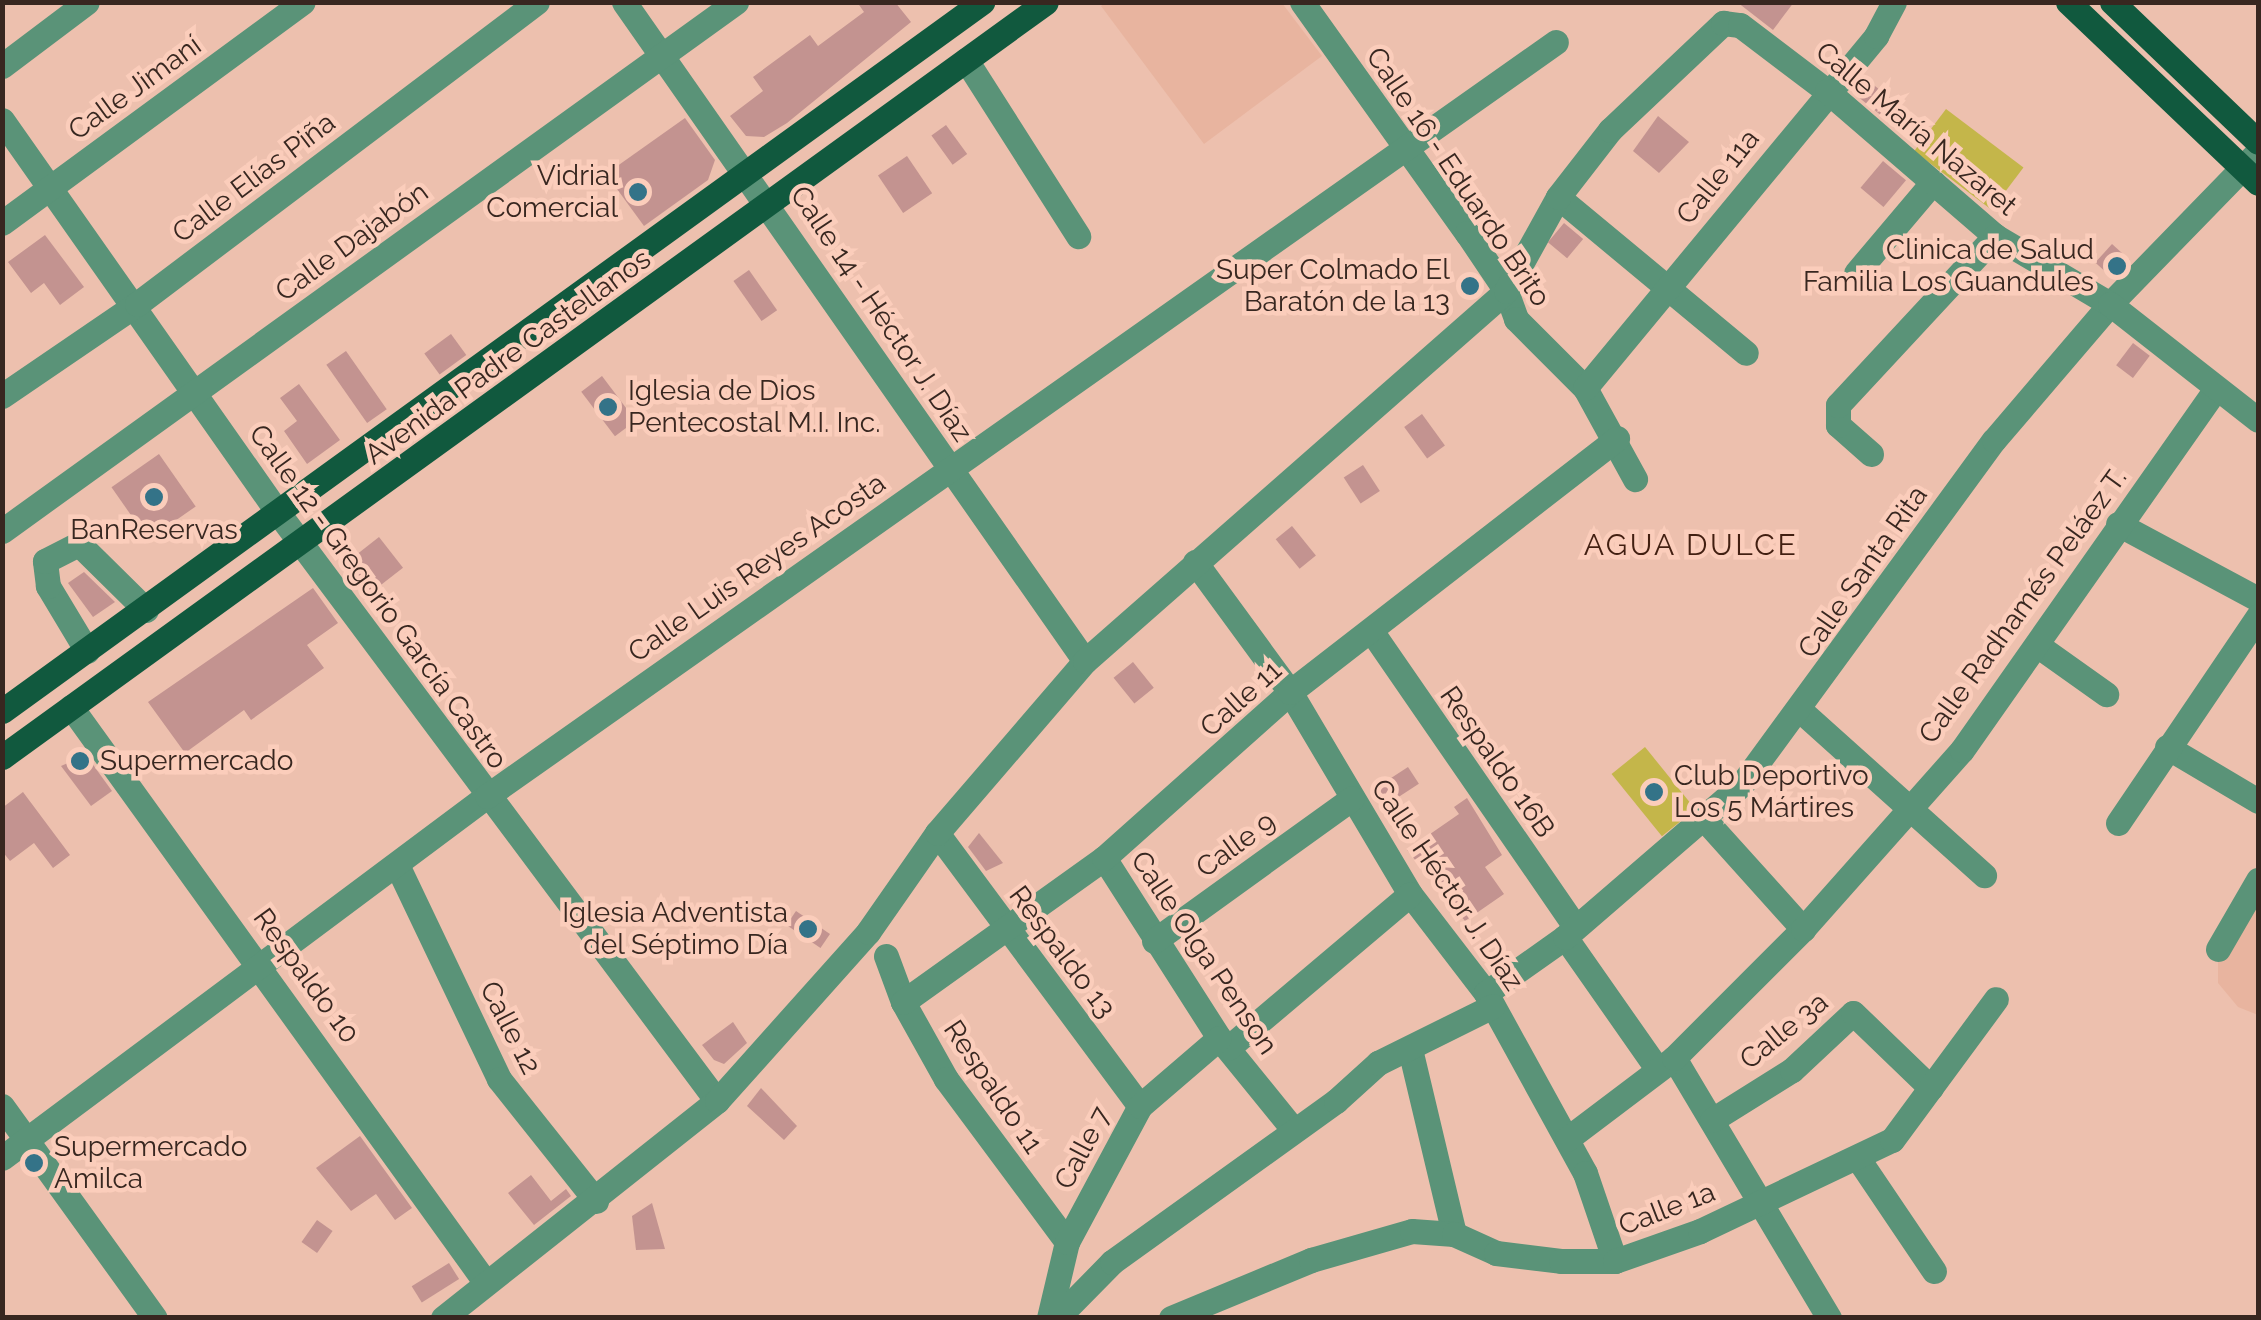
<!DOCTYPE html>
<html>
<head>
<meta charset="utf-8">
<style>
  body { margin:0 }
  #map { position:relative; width:2261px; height:1320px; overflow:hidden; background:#edc0ae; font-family:Raleway,sans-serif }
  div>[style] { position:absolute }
  .built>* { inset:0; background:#e8b49f }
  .green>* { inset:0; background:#c4b64a; transform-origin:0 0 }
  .building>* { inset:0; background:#c39390; transform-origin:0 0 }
  .minor>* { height:25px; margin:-12.5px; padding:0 12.5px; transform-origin:12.5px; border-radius:12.5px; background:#5a9378 }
  .major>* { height:25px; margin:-12.5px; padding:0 12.5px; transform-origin:12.5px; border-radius:12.5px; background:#11593e }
  .dots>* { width:28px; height:28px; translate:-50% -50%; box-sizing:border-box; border:5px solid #fbcdbb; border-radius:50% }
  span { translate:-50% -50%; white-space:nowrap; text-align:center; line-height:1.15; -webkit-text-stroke:9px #fbcdbb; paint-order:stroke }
  .street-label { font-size:28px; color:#382720 }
  .poi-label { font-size:28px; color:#382720 }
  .right { translate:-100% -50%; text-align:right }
  .left { translate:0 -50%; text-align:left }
  .neighbourhood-label { font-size:30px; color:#421f11; letter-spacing:2.5px }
  .frame { position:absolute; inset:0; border:5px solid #382720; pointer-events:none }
</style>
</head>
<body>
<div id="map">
  <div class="built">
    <div style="clip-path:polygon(1106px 2px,1282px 3px,1322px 56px,1204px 144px,1101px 6px)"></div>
    <div style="clip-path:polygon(2258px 894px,2258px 1015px,2238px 1007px,2218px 983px,2218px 958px)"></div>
  </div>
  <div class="green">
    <div style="left:1946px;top:109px;width:97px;height:53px;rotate:37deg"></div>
    <div style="left:1645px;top:747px;width:80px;height:43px;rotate:51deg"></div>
  </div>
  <div class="building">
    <div style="clip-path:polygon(857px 2px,895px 2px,911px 22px,787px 123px,764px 137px,746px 136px,730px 116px,763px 91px,753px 77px,810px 35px,818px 46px,864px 12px)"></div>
    <div style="clip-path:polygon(1737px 2px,1794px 2px,1773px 30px)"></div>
    <div style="left:1870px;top:82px;width:72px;height:19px;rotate:39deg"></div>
    <div style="clip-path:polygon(1658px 116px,1689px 142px,1659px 173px,1633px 151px)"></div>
    <div style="clip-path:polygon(685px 118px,715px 160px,708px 180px,644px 226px,606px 174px)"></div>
    <div style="left:946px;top:125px;width:36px;height:18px;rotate:54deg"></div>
    <div style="left:907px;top:156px;width:45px;height:35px;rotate:56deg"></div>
    <div style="left:1883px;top:161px;width:30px;height:35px;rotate:40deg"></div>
    <div style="left:1564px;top:223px;width:25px;height:25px;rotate:40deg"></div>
    <div style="clip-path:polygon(45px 235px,84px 287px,60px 305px,44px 283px,31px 293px,8px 262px)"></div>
    <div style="left:2112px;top:244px;width:24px;height:25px;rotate:42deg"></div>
    <div style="left:749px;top:270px;width:49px;height:19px;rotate:55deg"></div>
    <div style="left:451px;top:334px;width:26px;height:33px;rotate:54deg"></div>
    <div style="left:2133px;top:343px;width:21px;height:28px;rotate:37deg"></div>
    <div style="left:346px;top:351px;width:71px;height:24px;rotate:55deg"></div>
    <div style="left:602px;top:376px;width:56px;height:26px;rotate:53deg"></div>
    <div style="clip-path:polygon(299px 384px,340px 440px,307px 464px,284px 431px,297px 421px,280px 398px)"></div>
    <div style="left:1422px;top:414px;width:39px;height:22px;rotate:54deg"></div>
    <div style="left:159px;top:454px;width:64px;height:58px;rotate:55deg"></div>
    <div style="left:1363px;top:465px;width:31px;height:23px;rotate:57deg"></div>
    <div style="left:1292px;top:526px;width:38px;height:21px;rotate:51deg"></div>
    <div style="left:379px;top:537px;width:39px;height:40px;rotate:52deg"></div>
    <div style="clip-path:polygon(84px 572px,115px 602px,93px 617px,68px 583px)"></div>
    <div style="clip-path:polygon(313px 588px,338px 623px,307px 645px,324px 668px,251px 720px,244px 710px,185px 753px,148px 702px)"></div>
    <div style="left:1133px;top:662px;width:33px;height:25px;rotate:51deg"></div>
    <div style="clip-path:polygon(86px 755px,112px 791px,91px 806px,61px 766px)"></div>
    <div style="left:1408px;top:767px;width:20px;height:44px;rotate:57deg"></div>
    <div style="clip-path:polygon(23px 792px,70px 855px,53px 868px,34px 843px,10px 861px,2px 851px,2px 808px)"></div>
    <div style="clip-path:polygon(1467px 798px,1502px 855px,1485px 867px,1504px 894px,1465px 921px,1407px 850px,1459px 814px,1454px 807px)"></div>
    <div style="clip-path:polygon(979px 833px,1003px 863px,986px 871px,968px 847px)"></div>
    <div style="left:796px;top:911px;width:41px;height:17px;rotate:34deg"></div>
    <div style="clip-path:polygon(733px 1022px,747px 1043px,724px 1064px,714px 1060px,702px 1045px)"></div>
    <div style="clip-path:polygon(761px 1088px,797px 1126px,784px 1140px,747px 1106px)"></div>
    <div style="clip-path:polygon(360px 1136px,412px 1208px,395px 1220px,376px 1194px,351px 1211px,316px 1168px)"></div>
    <div style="clip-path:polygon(531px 1175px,551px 1201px,566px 1189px,571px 1196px,534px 1225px,508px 1193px)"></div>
    <div style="clip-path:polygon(652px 1203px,665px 1249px,636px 1250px,632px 1216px)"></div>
    <div style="left:317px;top:1220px;width:19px;height:27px;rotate:35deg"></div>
    <div style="left:449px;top:1263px;width:19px;height:44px;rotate:58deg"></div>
  </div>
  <div class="minor">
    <div style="left:624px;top:2px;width:804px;rotate:55.03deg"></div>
    <div style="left:1302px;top:2px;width:284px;rotate:54.5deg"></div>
    <div style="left:1467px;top:233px;width:70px;rotate:56.1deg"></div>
    <div style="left:1506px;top:291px;width:30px;rotate:70deg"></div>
    <div style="left:1516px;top:319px;width:98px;rotate:45deg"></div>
    <div style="left:1585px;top:388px;width:104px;rotate:61.2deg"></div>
    <div style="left:966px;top:60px;width:209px;rotate:57.5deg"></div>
    <div style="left:2px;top:66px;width:106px;rotate:-37deg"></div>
    <div style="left:2px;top:120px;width:482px;rotate:54.9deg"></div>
    <div style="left:279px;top:514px;width:732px;rotate:53.27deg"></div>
    <div style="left:1558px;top:197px;width:244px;rotate:39.7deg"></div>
    <div style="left:2px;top:223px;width:373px;rotate:-36.3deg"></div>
    <div style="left:1856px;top:273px;width:119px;rotate:-49.8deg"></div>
    <div style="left:1585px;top:388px;width:457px;rotate:-50.4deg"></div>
    <div style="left:1876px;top:36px;width:38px;rotate:-62deg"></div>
    <div style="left:2px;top:396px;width:163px;rotate:-34.3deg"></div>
    <div style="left:137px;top:304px;width:501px;rotate:-37.05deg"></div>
    <div style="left:1871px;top:454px;width:44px;rotate:-138.7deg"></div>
    <div style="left:1838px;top:425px;width:20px;rotate:-90deg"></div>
    <div style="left:1838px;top:405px;width:231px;rotate:-47.1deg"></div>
    <div style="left:2118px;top:524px;width:159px;rotate:28.2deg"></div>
    <div style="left:2px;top:531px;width:905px;rotate:-35.78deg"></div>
    <div style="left:1195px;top:562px;width:161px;rotate:53.8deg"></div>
    <div style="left:1290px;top:692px;width:235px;rotate:59.3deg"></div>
    <div style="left:1410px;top:894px;width:125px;rotate:52.5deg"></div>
    <div style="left:1486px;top:993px;width:205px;rotate:61.2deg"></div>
    <div style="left:1585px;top:1173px;width:93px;rotate:71.2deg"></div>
    <div style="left:1372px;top:632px;width:356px;rotate:55.4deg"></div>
    <div style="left:2037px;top:645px;width:85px;rotate:35.4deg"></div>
    <div style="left:87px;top:651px;width:76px;rotate:-121deg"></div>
    <div style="left:48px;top:586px;width:25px;rotate:-97deg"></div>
    <div style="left:45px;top:561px;width:38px;rotate:-27deg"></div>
    <div style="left:79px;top:544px;width:94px;rotate:44.6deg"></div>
    <div style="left:71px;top:707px;width:710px;rotate:54.23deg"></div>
    <div style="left:1801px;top:711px;width:246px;rotate:41.9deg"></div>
    <div style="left:2167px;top:747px;width:106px;rotate:30.7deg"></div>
    <div style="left:1705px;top:820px;width:147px;rotate:48deg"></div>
    <div style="left:2118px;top:823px;width:250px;rotate:-55.9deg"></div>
    <div style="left:937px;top:833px;width:340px;rotate:53.4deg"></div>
    <div style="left:1104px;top:858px;width:214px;rotate:57.4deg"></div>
    <div style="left:1219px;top:1038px;width:117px;rotate:50.9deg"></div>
    <div style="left:397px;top:865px;width:237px;rotate:64.5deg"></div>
    <div style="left:499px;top:1079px;width:156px;rotate:51.5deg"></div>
    <div style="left:1565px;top:937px;width:159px;rotate:55deg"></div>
    <div style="left:1154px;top:941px;width:244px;rotate:-35.8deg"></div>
    <div style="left:2218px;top:949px;width:80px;rotate:-59.9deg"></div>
    <div style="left:886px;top:956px;width:49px;rotate:69.7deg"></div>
    <div style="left:903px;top:1002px;width:88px;rotate:60.8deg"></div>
    <div style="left:946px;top:1079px;width:203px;rotate:53.4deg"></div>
    <div style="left:1486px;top:993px;width:97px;rotate:-35.3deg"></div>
    <div style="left:1565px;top:937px;width:234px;rotate:-40.8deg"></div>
    <div style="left:1742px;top:784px;width:426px;rotate:-53.8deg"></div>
    <div style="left:1994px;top:440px;width:179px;rotate:-49.5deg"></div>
    <div style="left:2110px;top:304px;width:212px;rotate:-45.8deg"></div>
    <div style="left:903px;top:1002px;width:247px;rotate:-35.6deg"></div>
    <div style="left:1104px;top:858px;width:249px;rotate:-41.7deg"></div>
    <div style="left:1290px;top:692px;width:414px;rotate:-37.8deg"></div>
    <div style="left:1228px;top:1048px;width:238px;rotate:-40.2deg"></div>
    <div style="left:1410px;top:1049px;width:190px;rotate:76.6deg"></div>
    <div style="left:1674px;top:1058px;width:303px;rotate:59.2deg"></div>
    <div style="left:2px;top:1106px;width:261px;rotate:54.2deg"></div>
    <div style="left:1712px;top:1120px;width:94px;rotate:-32deg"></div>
    <div style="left:1792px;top:1070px;width:83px;rotate:-43.1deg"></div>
    <div style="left:1853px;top:1013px;width:108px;rotate:43.9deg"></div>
    <div style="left:1567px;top:1139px;width:134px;rotate:-37.1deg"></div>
    <div style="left:1674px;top:1058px;width:182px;rotate:-45deg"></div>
    <div style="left:1803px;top:929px;width:239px;rotate:-48.4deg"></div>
    <div style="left:1962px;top:750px;width:442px;rotate:-54.9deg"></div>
    <div style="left:2px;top:1158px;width:605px;rotate:-36.74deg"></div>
    <div style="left:487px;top:796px;width:1308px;rotate:-35.2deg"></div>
    <div style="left:1859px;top:1160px;width:134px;rotate:56deg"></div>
    <div style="left:443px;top:1318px;width:350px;rotate:-38.4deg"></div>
    <div style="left:717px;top:1101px;width:227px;rotate:-48.2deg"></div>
    <div style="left:868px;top:932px;width:121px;rotate:-55.1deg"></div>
    <div style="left:937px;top:833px;width:227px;rotate:-49.3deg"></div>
    <div style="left:1085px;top:661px;width:560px;rotate:-41.31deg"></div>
    <div style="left:1506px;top:291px;width:107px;rotate:-61deg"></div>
    <div style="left:1558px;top:197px;width:85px;rotate:-52.2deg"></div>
    <div style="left:1610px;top:130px;width:156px;rotate:-43.4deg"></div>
    <div style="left:1723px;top:23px;width:17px;rotate:7deg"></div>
    <div style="left:1740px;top:25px;width:109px;rotate:37.2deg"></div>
    <div style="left:1827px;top:91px;width:222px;rotate:40.8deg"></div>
    <div style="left:1995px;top:236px;width:134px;rotate:30.6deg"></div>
    <div style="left:2110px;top:304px;width:188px;rotate:38.1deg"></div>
    <div style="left:1049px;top:1318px;width:78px;rotate:-76.7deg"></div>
    <div style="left:1067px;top:1242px;width:154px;rotate:-61.8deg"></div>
    <div style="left:1140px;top:1106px;width:104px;rotate:-40.7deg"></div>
    <div style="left:1057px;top:1318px;width:78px;rotate:-45.5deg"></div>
    <div style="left:1112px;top:1262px;width:276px;rotate:-35.7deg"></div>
    <div style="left:1336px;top:1101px;width:57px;rotate:-42.1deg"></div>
    <div style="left:1378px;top:1063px;width:128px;rotate:-26.4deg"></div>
    <div style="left:1171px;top:1318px;width:152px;rotate:-22.5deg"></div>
    <div style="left:1311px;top:1260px;width:105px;rotate:-16deg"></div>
    <div style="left:1412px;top:1231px;width:42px;rotate:4.1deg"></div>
    <div style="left:1454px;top:1234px;width:46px;rotate:24.3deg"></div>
    <div style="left:1496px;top:1253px;width:65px;rotate:7deg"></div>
    <div style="left:1561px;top:1261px;width:54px"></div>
    <div style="left:1615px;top:1261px;width:90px;rotate:-19.4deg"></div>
    <div style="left:1700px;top:1231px;width:212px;rotate:-25.4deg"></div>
    <div style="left:1892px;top:1140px;width:175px;rotate:-53.6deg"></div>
  </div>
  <div class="major">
    <div style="left:2068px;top:2px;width:262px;rotate:43.6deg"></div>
    <div style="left:2112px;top:2px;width:202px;rotate:43.8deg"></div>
    <div style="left:2px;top:711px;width:1210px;rotate:-35.88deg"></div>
    <div style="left:2px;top:757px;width:1288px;rotate:-35.87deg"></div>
  </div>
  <div class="dots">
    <div style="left:638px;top:192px;background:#347388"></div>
    <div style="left:2117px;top:266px;background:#347388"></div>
    <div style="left:1470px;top:286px;background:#347388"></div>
    <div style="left:608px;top:407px;background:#347388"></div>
    <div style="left:154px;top:497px;background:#347388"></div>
    <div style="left:80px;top:761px;background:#347388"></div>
    <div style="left:1654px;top:792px;background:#347388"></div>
    <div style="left:808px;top:929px;background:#347388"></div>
    <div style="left:34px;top:1163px;background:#347388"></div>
  </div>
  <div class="street-label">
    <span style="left:135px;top:88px;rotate:-36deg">Calle Jimaní</span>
    <span style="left:1916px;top:129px;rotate:40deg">Calle María Nazaret</span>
    <span style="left:1458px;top:177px;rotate:56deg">Calle 16 - Eduardo Brito</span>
    <span style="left:1718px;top:177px;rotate:-51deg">Calle 11a</span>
    <span style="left:254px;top:178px;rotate:-37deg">Calle Elías Piña</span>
    <span style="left:352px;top:242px;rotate:-36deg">Calle Dajabón</span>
    <span style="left:881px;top:314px;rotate:56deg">Calle 14 - Héctor J. Díaz</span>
    <span style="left:508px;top:357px;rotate:-36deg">Avenida Padre Castellanos</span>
    <span style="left:757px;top:568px;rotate:-35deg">Calle Luis Reyes Acosta</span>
    <span style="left:1863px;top:572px;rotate:-55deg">Calle Santa Rita</span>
    <span style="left:378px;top:597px;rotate:54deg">Calle 12 - Gregorio García Castro</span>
    <span style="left:2023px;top:606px;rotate:-54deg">Calle Radhamés Peláez T.</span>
    <span style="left:1241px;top:699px;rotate:-42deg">Calle 11</span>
    <span style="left:1497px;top:762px;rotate:55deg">Respaldo 16B</span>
    <span style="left:1236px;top:845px;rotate:-36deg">Calle 9</span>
    <span style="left:1447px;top:885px;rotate:56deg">Calle Héctor J. Díaz</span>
    <span style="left:1062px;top:952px;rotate:53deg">Respaldo 13</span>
    <span style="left:1204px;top:953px;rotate:56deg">Calle Olga Penson</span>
    <span style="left:306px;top:976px;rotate:54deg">Respaldo 10</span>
    <span style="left:510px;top:1028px;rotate:63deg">Calle 12</span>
    <span style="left:1784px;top:1031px;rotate:-39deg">Calle 3a</span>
    <span style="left:993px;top:1087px;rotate:56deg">Respaldo 11</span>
    <span style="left:1083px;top:1148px;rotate:-62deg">Calle 7</span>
    <span style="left:1667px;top:1209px;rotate:-21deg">Calle 1a</span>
  </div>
  <div class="poi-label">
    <span class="right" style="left:618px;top:192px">Vidrial<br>Comercial</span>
    <span class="right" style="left:2094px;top:266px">Clinica de Salud<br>Familia Los Guandules</span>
    <span class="right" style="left:1450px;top:286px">Super Colmado El<br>Baratón de la 13</span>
    <span class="left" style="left:628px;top:407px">Iglesia de Dios<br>Pentecostal M.I. Inc.</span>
    <span style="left:154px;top:530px">BanReservas</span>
    <span class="left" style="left:100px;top:761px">Supermercado</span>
    <span class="left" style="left:1674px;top:792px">Club Deportivo<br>Los 5 Mártires</span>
    <span class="right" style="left:788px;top:929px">Iglesia Adventista<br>del Séptimo Día</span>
    <span class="left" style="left:54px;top:1163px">Supermercado<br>Amilca</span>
  </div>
  <div class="neighbourhood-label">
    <span style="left:1691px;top:545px">AGUA DULCE</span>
  </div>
  <div class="frame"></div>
</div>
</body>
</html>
